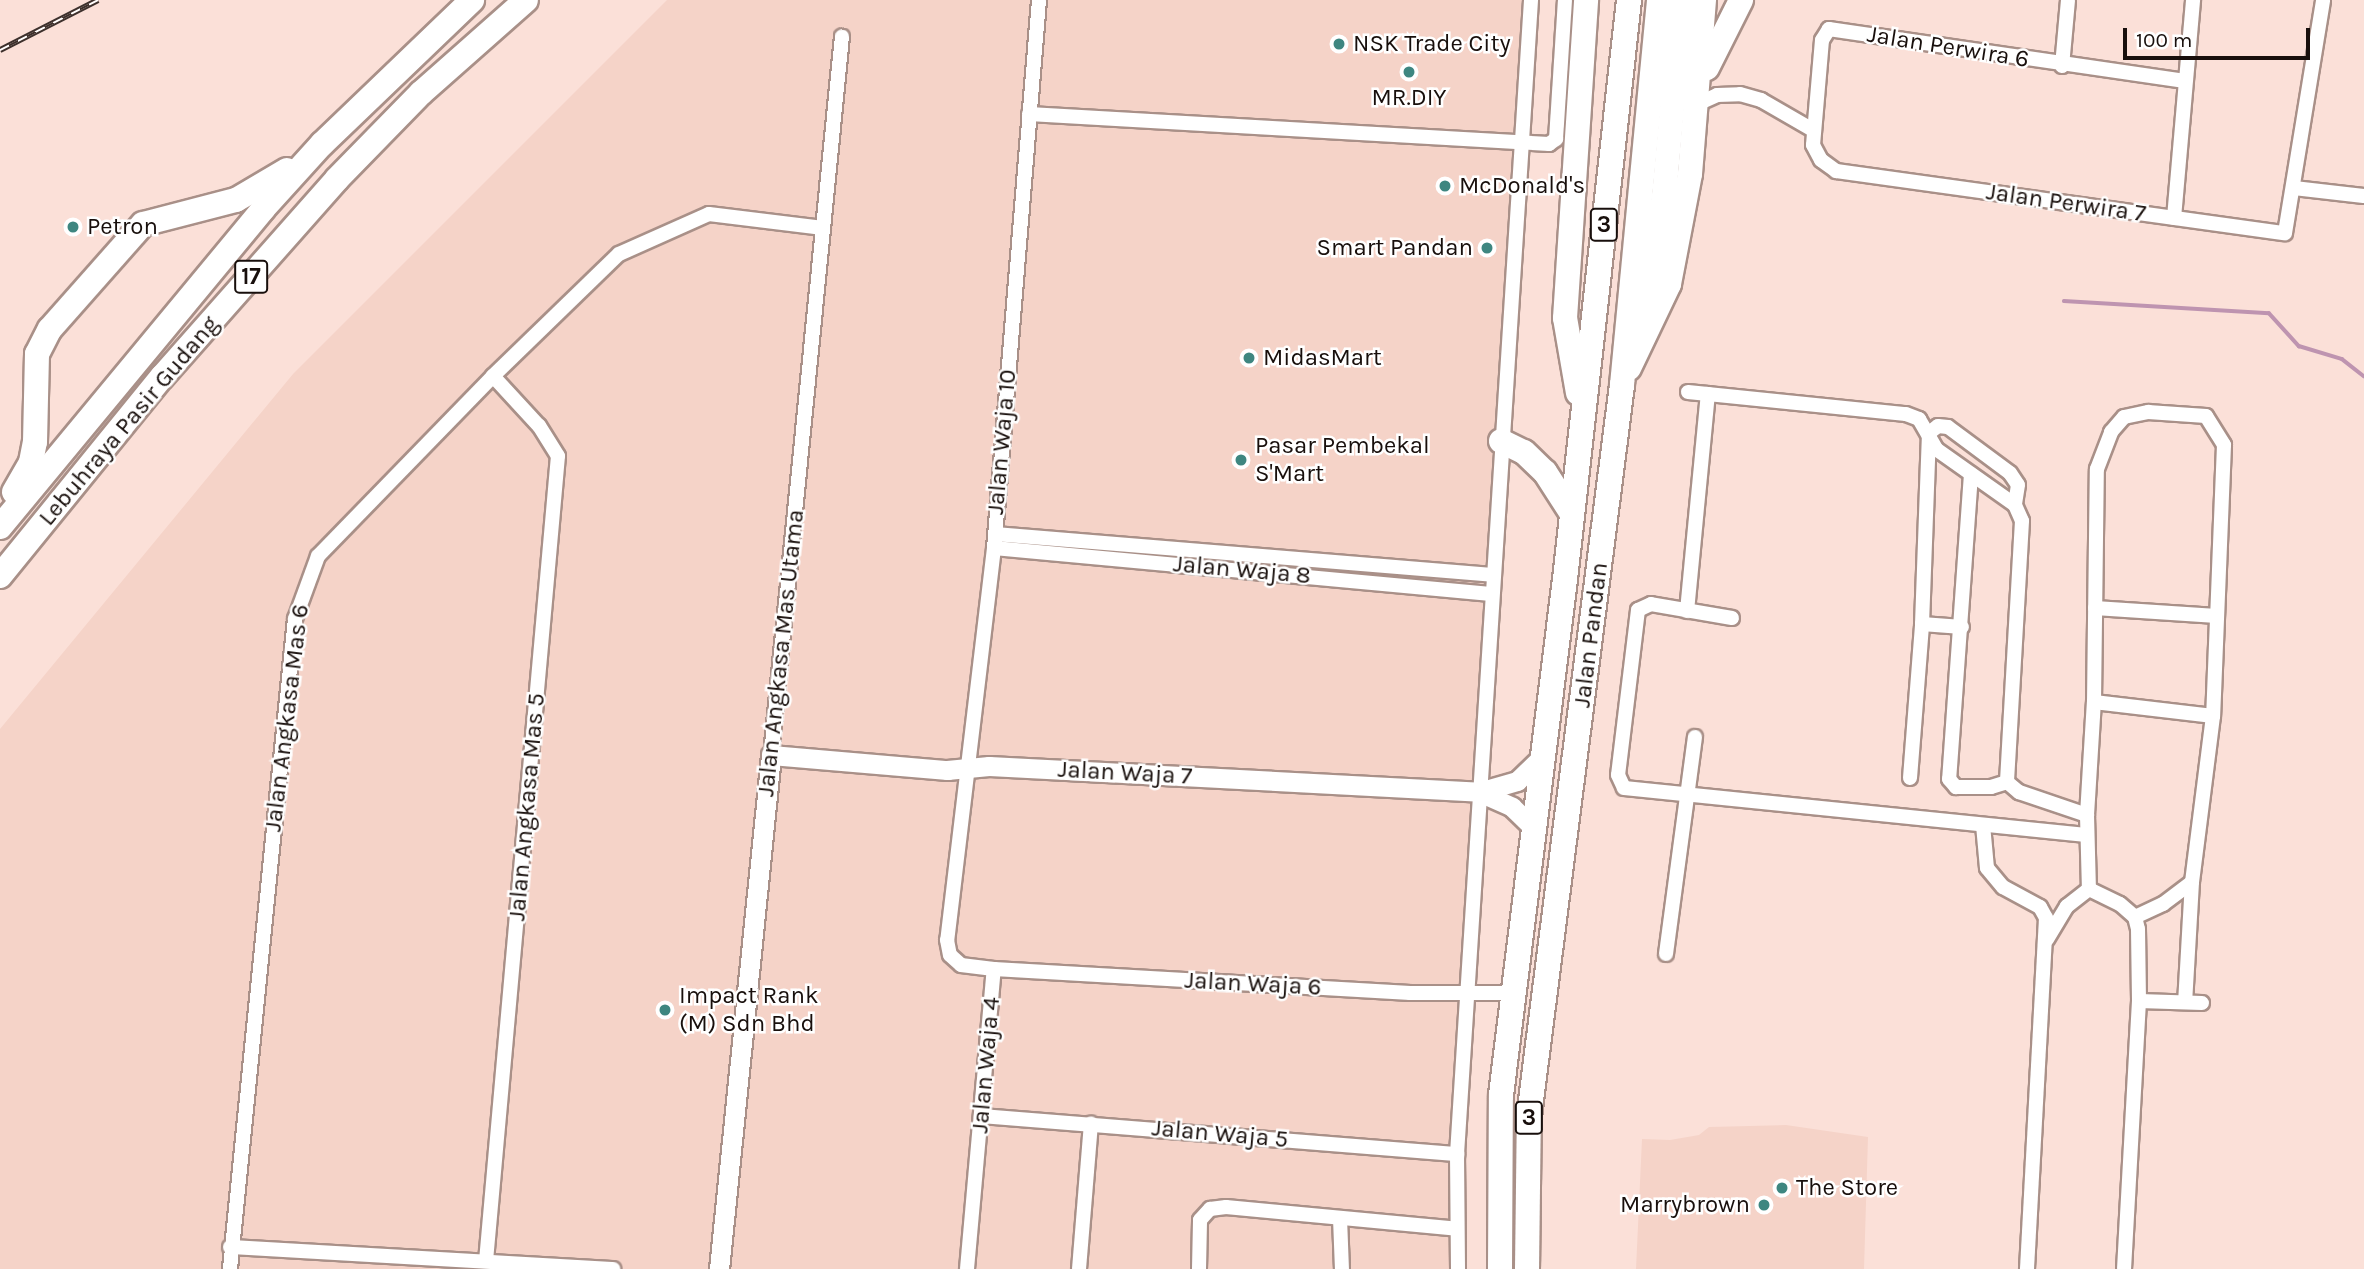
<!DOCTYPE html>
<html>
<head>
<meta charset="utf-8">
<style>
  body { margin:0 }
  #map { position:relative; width:2364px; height:1269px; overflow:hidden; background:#fbe0d8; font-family:Karla,sans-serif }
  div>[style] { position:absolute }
  .built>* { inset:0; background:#f5d3c8 }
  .stream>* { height:3.5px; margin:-1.75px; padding:0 1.75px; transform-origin:1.75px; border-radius:1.75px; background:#be94b0 }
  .roads { filter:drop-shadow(2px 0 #a99088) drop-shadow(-2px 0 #a99088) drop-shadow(0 2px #a99088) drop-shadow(0 -2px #a99088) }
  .street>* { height:14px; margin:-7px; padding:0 7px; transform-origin:7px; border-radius:7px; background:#fff }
  .secondary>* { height:19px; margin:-9.5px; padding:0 9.5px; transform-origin:9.5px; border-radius:9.5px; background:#fff }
  .highway>* { height:24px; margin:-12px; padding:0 12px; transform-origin:12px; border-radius:12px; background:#fff }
  .rail>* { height:6px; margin-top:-3px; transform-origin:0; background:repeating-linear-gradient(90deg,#fff 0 10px,#3c302c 0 20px); box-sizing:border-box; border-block:2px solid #3c302c }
  .dots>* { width:19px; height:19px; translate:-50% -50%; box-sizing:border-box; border:4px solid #fff; border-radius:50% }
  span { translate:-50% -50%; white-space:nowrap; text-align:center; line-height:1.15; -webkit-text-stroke:5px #fff; paint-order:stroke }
  .shield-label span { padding:2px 5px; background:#fff; border:2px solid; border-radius:5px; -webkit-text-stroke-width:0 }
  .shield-label { font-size:23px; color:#180f0c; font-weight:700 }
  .poi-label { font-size:24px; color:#180f0c }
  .left { translate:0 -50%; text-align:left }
  .right { translate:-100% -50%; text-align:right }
  .street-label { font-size:24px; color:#180f0c }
  .scale { position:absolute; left:2123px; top:28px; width:187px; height:32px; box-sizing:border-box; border:4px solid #180f0c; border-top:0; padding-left:9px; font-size:21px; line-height:24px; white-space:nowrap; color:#180f0c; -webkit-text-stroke:5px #fff; paint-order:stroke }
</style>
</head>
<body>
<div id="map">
  <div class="built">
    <div style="clip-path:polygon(667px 0,1530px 0,1487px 567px,1461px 1200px,1463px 1269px,0 1269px,0 729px,293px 374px)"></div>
    <div style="clip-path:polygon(1786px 1125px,1868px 1137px,1864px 1269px,1636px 1269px,1642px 1139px,1670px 1140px,1699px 1135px,1709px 1127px)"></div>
  </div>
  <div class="stream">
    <div style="left:2064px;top:301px;width:205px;rotate:3.4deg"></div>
    <div style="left:2269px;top:313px;width:45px;rotate:47.7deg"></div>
    <div style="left:2299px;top:346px;width:45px;rotate:16.8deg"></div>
    <div style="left:2342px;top:359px;width:28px;rotate:38deg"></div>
  </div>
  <div class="roads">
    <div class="street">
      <div style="left:1039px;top:0;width:550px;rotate:94.69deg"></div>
      <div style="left:994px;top:548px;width:395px;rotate:96.8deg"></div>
      <div style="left:947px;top:940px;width:15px;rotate:79deg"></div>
      <div style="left:950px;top:955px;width:15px;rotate:42deg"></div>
      <div style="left:961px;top:965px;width:33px;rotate:7deg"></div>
      <div style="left:994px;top:969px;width:417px;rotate:3.3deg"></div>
      <div style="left:1410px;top:993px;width:103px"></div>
      <div style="left:2062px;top:66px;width:66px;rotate:-84.8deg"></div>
      <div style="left:2185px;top:81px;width:360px;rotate:-171.7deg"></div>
      <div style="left:1829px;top:29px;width:13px;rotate:122deg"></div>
      <div style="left:1822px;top:40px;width:105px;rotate:94.9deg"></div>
      <div style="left:1813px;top:145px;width:17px;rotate:62deg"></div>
      <div style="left:1821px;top:160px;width:19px;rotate:36deg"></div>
      <div style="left:1836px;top:171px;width:453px;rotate:7.9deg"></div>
      <div style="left:2285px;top:233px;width:236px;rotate:-80.7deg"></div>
      <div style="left:1697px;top:104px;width:22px;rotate:-24deg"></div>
      <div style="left:1717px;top:95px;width:23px;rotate:-2deg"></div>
      <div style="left:1740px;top:94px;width:22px;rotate:16deg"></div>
      <div style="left:1761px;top:100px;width:60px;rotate:30deg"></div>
      <div style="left:1029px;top:114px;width:521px;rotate:3.3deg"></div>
      <div style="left:1549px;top:144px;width:9px;rotate:-36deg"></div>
      <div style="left:1556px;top:139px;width:139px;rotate:-86.3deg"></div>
      <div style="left:2294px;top:188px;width:70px;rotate:6.5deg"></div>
      <div style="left:2174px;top:218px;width:219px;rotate:-85deg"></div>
      <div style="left:1688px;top:392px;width:219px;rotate:5.8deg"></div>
      <div style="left:1906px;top:414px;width:14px;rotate:21deg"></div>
      <div style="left:1919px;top:419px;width:34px;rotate:60deg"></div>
      <div style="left:1936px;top:449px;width:97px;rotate:35.3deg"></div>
      <div style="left:2015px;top:505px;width:17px;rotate:66deg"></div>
      <div style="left:2022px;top:521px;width:261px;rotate:93.3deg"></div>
      <div style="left:2007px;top:782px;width:16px;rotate:40deg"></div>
      <div style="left:2019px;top:792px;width:72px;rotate:18.7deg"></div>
      <div style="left:2087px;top:815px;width:74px;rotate:88.5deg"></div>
      <div style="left:2089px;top:889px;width:28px;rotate:142deg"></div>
      <div style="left:2067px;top:906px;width:39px;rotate:121deg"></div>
      <div style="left:1971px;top:474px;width:306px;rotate:94.1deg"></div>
      <div style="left:1949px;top:779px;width:11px;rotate:49deg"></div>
      <div style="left:1956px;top:787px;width:35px"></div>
      <div style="left:1991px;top:787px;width:17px;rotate:-17deg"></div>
      <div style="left:995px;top:534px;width:499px;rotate:4.7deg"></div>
      <div style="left:994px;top:548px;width:499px;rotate:5.3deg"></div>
      <div style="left:2095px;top:608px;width:122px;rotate:3.8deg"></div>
      <div style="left:1687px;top:611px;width:218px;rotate:-84.5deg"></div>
      <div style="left:1732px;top:618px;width:82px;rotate:-170.2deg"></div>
      <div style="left:1651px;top:604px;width:14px;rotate:155deg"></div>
      <div style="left:1638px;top:610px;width:166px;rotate:96.9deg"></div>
      <div style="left:1618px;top:775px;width:14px;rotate:65deg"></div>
      <div style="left:1624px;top:788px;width:465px;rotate:5.8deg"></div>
      <div style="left:1922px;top:624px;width:40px;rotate:4.3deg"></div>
      <div style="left:2094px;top:702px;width:120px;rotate:6.7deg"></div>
      <div style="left:771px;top:755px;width:722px;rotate:-84.36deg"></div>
      <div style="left:1910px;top:778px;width:154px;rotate:-85.5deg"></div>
      <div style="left:1922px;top:624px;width:191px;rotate:-87.9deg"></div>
      <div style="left:1929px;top:433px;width:11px;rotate:-38deg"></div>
      <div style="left:1938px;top:426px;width:10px;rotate:6deg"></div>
      <div style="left:1948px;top:427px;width:77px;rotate:36.6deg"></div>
      <div style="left:2010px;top:473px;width:14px;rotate:56deg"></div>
      <div style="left:2018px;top:485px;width:20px;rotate:99deg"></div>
      <div style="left:2087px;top:815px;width:113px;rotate:-86.5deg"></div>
      <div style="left:2094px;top:702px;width:233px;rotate:-89.3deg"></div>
      <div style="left:2097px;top:469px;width:40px;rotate:-69deg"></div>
      <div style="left:2111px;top:432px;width:20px;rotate:-49deg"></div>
      <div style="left:2124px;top:417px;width:25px;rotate:-12deg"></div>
      <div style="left:2148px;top:412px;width:58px;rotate:3.9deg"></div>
      <div style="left:2206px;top:416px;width:34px;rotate:58deg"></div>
      <div style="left:2224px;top:445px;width:271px;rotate:92.3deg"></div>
      <div style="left:2213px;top:716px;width:167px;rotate:97.2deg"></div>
      <div style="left:2192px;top:882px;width:120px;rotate:93.3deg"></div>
      <div style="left:1983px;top:825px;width:43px;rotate:84.7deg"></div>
      <div style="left:1987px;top:868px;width:25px;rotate:50deg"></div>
      <div style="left:2003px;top:887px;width:42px;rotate:28.4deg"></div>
      <div style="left:2040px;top:907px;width:13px;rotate:61deg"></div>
      <div style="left:2046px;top:918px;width:352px;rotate:93.1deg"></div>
      <div style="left:2089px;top:889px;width:34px;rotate:26deg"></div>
      <div style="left:2120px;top:904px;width:20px;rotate:41deg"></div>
      <div style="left:2135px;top:917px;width:12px;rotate:76deg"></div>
      <div style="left:2138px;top:929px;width:72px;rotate:89.2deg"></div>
      <div style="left:2139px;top:1001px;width:268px;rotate:93.2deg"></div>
      <div style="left:2135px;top:917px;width:31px;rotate:-25deg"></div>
      <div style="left:2163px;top:904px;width:36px;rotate:-37deg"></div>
      <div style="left:1666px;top:954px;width:219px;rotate:-82.4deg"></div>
      <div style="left:2139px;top:1001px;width:63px;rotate:1.8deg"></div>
      <div style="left:982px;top:1116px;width:477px;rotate:4.6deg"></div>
      <div style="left:1340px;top:1218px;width:51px;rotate:87.8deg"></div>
      <div style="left:230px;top:1247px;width:384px;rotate:3.3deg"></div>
      <div style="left:486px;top:1261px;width:808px;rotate:-84.89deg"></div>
      <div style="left:558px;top:456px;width:36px;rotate:-122deg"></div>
      <div style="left:539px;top:426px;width:68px;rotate:-132.6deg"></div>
      <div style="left:230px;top:1269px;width:653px;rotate:-84.29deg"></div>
      <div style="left:295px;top:619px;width:67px;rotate:-69.9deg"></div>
      <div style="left:318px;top:556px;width:251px;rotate:-45.8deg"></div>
      <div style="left:493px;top:376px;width:175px;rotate:-44.1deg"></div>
      <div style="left:619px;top:254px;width:98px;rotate:-24deg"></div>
      <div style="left:709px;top:214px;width:115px;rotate:7deg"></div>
      <div style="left:967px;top:1269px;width:301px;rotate:-84.9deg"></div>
      <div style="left:1079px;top:1269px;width:146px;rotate:-85.3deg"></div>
      <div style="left:1199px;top:1269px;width:49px;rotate:-88.8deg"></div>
      <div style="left:1200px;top:1220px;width:15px;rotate:-48deg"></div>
      <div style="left:1210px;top:1209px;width:16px;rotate:-7deg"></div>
      <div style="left:1226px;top:1207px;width:232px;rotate:5.4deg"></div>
      <div style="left:1458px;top:1269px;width:115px;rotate:-90.5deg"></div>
      <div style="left:1457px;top:1154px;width:1156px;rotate:-86.33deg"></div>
    </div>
    <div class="secondary">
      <div style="left:1479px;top:792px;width:36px;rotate:24deg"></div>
      <div style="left:1512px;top:807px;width:32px;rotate:44deg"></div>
      <div style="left:719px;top:1269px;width:517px;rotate:-84.22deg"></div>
      <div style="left:771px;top:755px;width:177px;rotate:4.9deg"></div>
      <div style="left:947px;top:770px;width:42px;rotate:-5.4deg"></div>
      <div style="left:989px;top:766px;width:491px;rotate:3deg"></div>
      <div style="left:1479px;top:792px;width:40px;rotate:-16deg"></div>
      <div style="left:1517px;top:781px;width:36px;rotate:-44deg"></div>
    </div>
    <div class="highway">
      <div style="left:1707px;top:68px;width:76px;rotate:-63.4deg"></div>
      <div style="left:1643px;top:314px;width:120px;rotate:-79.9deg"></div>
      <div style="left:1664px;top:196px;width:197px;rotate:-84.8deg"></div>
      <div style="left:1629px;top:368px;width:93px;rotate:-64.5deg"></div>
      <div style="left:1669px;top:284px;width:112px;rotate:-79.2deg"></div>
      <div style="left:1690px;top:174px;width:175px;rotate:-85.4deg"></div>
      <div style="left:1578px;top:393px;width:76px;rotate:-99.8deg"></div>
      <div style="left:1565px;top:318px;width:319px;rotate:-86.2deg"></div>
      <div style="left:1501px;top:441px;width:25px;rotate:26deg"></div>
      <div style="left:1524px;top:452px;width:29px;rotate:44deg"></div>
      <div style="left:1545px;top:472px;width:50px;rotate:57.3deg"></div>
      <div style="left:14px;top:492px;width:34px;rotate:-60deg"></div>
      <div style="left:31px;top:462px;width:20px;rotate:-79deg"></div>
      <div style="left:35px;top:442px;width:88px;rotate:-88.7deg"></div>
      <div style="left:37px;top:354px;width:28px;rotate:-63deg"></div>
      <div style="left:50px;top:329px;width:140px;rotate:-48.5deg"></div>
      <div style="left:143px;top:224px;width:96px;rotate:-14.5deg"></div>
      <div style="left:236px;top:200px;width:59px;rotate:-30.5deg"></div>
      <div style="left:0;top:527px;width:413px;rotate:-50.4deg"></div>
      <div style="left:263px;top:209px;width:88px;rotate:-47.8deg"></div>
      <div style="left:322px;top:144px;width:208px;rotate:-43.8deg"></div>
      <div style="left:0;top:576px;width:257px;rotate:-50.9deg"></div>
      <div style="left:162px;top:377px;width:264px;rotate:-48.5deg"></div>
      <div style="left:337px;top:179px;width:120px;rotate:-45.7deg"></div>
      <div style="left:421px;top:93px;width:140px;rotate:-41.5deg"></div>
      <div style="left:1500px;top:1269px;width:174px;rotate:-89.7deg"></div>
      <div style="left:1501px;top:1095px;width:520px;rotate:-82.93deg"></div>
      <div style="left:1565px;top:579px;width:583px;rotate:-83.69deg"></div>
      <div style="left:1527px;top:1269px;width:153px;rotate:-89.3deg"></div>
      <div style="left:1529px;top:1116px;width:737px;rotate:-82.75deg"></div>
      <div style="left:1622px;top:385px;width:387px;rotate:-84.5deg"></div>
    </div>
  </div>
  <div class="rail">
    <div style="left:0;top:50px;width:110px;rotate:-27deg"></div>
  </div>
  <div class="dots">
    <div style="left:1339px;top:44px;background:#3e8680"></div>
    <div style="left:1409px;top:72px;background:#3e8680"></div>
    <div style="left:1445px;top:186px;background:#3e8680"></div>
    <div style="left:73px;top:227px;background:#3e8680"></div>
    <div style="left:1487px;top:248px;background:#3e8680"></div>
    <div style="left:1249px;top:358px;background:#3e8680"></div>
    <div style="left:1241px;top:460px;background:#3e8680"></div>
    <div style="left:665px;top:1010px;background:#3e8680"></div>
    <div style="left:1782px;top:1188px;background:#3e8680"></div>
    <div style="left:1764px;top:1205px;background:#3e8680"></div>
  </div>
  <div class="shield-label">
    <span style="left:1604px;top:225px">3</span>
    <span style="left:251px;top:277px">17</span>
    <span style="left:1529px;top:1118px">3</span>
  </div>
  <div class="poi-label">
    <span class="left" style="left:1353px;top:44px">NSK Trade City</span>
    <span style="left:1409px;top:98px">MR.DIY</span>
    <span class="left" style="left:1459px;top:186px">McDonald's</span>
    <span class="left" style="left:87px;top:227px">Petron</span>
    <span class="right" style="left:1473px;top:248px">Smart Pandan</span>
    <span class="left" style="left:1263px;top:358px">MidasMart</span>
    <span class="left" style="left:1255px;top:460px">Pasar Pembekal<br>S'Mart</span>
    <span class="left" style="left:679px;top:1010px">Impact Rank<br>(M) Sdn Bhd</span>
    <span class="left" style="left:1796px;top:1188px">The Store</span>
    <span class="right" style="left:1750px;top:1205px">Marrybrown</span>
  </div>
  <div class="street-label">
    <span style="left:1948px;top:47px;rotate:9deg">Jalan Perwira 6</span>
    <span style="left:2066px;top:203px;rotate:8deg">Jalan Perwira 7</span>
    <span style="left:129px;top:421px;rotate:-50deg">Lebuhraya Pasir Gudang</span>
    <span style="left:1002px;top:442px;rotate:-85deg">Jalan Waja 10</span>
    <span style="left:1242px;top:570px;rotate:5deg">Jalan Waja 8</span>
    <span style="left:1591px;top:635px;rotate:-83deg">Jalan Pandan</span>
    <span style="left:781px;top:653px;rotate:-84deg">Jalan Angkasa Mas Utama</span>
    <span style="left:287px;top:718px;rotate:-83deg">Jalan Angkasa Mas 6</span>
    <span style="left:1125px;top:773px;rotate:3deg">Jalan Waja 7</span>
    <span style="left:527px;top:807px;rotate:-85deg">Jalan Angkasa Mas 5</span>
    <span style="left:1253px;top:984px;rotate:3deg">Jalan Waja 6</span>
    <span style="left:986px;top:1065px;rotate:-85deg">Jalan Waja 4</span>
    <span style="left:1220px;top:1134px;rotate:5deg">Jalan Waja 5</span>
  </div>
  <div class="scale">100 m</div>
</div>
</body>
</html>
